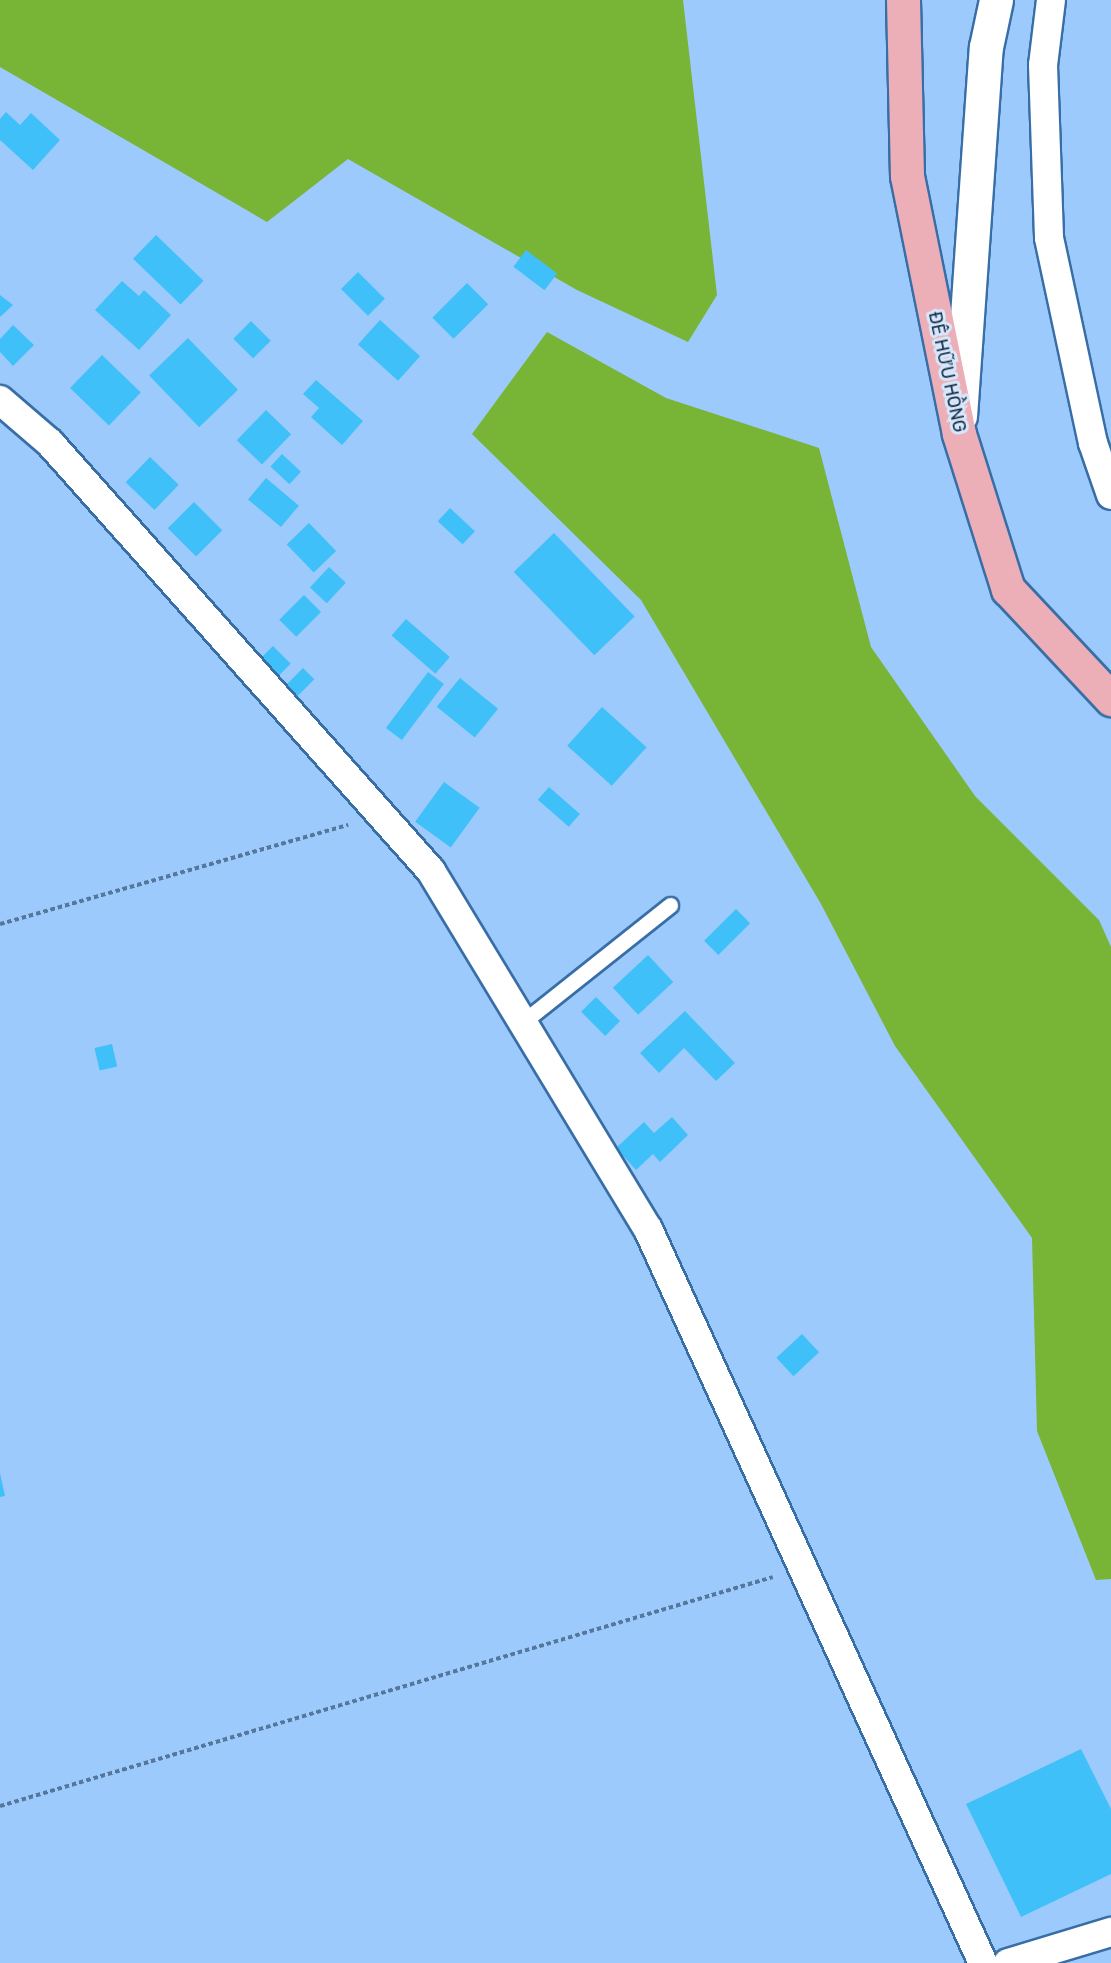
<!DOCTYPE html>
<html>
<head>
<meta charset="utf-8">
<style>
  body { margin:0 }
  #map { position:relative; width:1111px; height:1963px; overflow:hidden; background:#9dcafc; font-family:Rubik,sans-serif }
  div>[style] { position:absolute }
  .water>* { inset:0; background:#78b435 }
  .building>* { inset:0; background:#40c0f8; transform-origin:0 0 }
  .path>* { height:4px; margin-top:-2px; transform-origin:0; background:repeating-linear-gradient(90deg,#56779c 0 4.5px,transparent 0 7.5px) }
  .roads { filter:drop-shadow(2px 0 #386ea6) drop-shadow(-2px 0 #386ea6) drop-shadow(0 2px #386ea6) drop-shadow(0 -2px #386ea6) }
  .service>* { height:15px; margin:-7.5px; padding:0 7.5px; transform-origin:7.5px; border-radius:7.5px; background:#fff }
  .minor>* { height:28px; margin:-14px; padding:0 14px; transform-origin:14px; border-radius:14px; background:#fff }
  .tertiary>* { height:33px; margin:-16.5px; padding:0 16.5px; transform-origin:16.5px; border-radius:16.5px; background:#fff }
  .primary>* { height:33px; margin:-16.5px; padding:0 16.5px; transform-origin:16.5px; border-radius:16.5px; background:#ecafb8 }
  span { translate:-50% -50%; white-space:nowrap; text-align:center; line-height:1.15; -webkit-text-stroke:6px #d7e8fc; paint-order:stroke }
  .street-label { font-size:18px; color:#162d46 }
</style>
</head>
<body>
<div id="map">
  <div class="water">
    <div style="clip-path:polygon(0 0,683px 0,717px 295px,688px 342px,577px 290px,348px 159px,267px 222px,0 67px)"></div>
    <div style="clip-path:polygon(547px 332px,666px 398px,819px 448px,871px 647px,975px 796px,1099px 920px,1111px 947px,1111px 1579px,1096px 1580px,1037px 1431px,1032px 1238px,895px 1046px,821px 904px,641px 600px,472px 434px)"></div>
  </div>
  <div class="building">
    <div style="clip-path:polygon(6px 112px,20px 125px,31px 113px,60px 140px,33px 170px,0 140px,0 119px)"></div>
    <div style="left:156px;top:235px;width:66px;height:33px;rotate:44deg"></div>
    <div style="left:526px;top:250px;width:39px;height:21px;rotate:37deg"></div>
    <div style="left:358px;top:272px;width:38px;height:24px;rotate:45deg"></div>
    <div style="clip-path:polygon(122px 281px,139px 296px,144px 290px,171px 315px,139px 350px,95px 310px)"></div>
    <div style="left:467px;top:283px;width:30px;height:49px;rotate:45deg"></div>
    <div style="clip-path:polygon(0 295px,13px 305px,0 317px)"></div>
    <div style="left:380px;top:320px;width:54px;height:33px;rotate:42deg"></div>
    <div style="left:251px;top:321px;width:28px;height:25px;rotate:45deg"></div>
    <div style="clip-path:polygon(13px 325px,34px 345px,13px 366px,0 352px,0 339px)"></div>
    <div style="left:188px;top:338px;width:72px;height:54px;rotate:46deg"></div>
    <div style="left:102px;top:355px;width:54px;height:46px;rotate:44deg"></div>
    <div style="clip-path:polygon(316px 380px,363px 421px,342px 445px,311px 417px,319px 408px,303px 394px)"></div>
    <div style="left:266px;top:410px;width:35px;height:42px;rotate:44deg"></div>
    <div style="left:282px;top:454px;width:26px;height:17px;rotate:43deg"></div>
    <div style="left:150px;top:457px;width:40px;height:35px;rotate:44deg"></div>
    <div style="left:266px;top:478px;width:43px;height:28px;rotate:40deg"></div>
    <div style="left:194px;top:502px;width:40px;height:37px;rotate:45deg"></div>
    <div style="left:450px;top:508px;width:34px;height:18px;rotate:43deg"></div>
    <div style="left:309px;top:523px;width:39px;height:31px;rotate:46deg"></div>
    <div style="left:554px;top:533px;width:116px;height:56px;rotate:46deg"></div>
    <div style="left:329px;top:567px;width:23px;height:28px;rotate:43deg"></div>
    <div style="left:304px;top:595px;width:24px;height:35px;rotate:45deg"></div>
    <div style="left:406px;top:619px;width:58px;height:22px;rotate:41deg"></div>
    <div style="left:273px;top:646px;width:25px;height:22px;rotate:45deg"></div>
    <div style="left:303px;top:668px;width:16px;height:26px;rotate:45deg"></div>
    <div style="left:428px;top:672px;width:20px;height:70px;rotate:37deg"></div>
    <div style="left:460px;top:678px;width:49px;height:37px;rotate:39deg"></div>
    <div style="left:602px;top:707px;width:60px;height:52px;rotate:42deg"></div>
    <div style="left:444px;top:782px;width:44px;height:49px;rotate:36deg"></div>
    <div style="left:549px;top:787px;width:41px;height:17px;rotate:41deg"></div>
    <div style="left:736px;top:909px;width:20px;height:45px;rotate:45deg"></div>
    <div style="left:648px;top:955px;width:37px;height:48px;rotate:47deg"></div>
    <div style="left:596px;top:997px;width:34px;height:21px;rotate:45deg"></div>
    <div style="clip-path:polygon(685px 1011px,735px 1063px,716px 1081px,684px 1048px,659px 1073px,640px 1053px)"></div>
    <div style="left:112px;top:1044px;width:23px;height:18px;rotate:77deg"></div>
    <div style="clip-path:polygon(672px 1117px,688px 1135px,660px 1162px,653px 1154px,636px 1170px,616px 1148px,644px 1122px,654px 1133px)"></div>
    <div style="left:802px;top:1334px;width:25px;height:35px;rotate:47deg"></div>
    <div style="clip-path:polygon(0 1473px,5px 1496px,0 1497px)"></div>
    <div style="clip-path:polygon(1081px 1749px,1111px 1809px,1111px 1874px,1021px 1917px,966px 1804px)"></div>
  </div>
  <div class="path">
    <div style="left:0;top:924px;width:362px;rotate:-15.9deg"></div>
    <div style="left:0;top:1806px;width:806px;rotate:-16.5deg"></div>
  </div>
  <div class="roads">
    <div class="service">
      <div style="left:523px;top:1022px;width:188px;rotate:-38.5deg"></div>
    </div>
    <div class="minor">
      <div style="left:1051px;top:0;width:65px;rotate:97deg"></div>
      <div style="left:1043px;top:65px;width:173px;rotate:88deg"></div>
      <div style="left:1049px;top:238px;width:210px;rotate:77.9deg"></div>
      <div style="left:1093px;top:443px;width:55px;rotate:70.9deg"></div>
      <div style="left:0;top:400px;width:66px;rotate:40.7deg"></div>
      <div style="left:50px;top:443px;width:573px;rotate:48.32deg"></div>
      <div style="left:431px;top:871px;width:419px;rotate:58.8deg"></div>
      <div style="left:648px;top:1229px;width:807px;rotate:65.47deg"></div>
      <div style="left:1008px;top:1963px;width:108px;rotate:-16.8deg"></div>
    </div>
    <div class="tertiary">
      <div style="left:960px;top:416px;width:370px;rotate:-86deg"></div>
      <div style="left:986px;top:47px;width:48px;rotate:-78deg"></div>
    </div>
    <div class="primary">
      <div style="left:903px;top:0;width:176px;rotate:88.7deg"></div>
      <div style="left:907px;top:176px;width:263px;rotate:78.6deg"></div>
      <div style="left:959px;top:434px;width:163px;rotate:72.5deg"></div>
      <div style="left:1008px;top:589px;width:151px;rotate:46.9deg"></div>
    </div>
  </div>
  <div class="street-label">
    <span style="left:947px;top:372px;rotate:78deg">ĐÊ HỮU HỒNG</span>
  </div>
</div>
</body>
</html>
